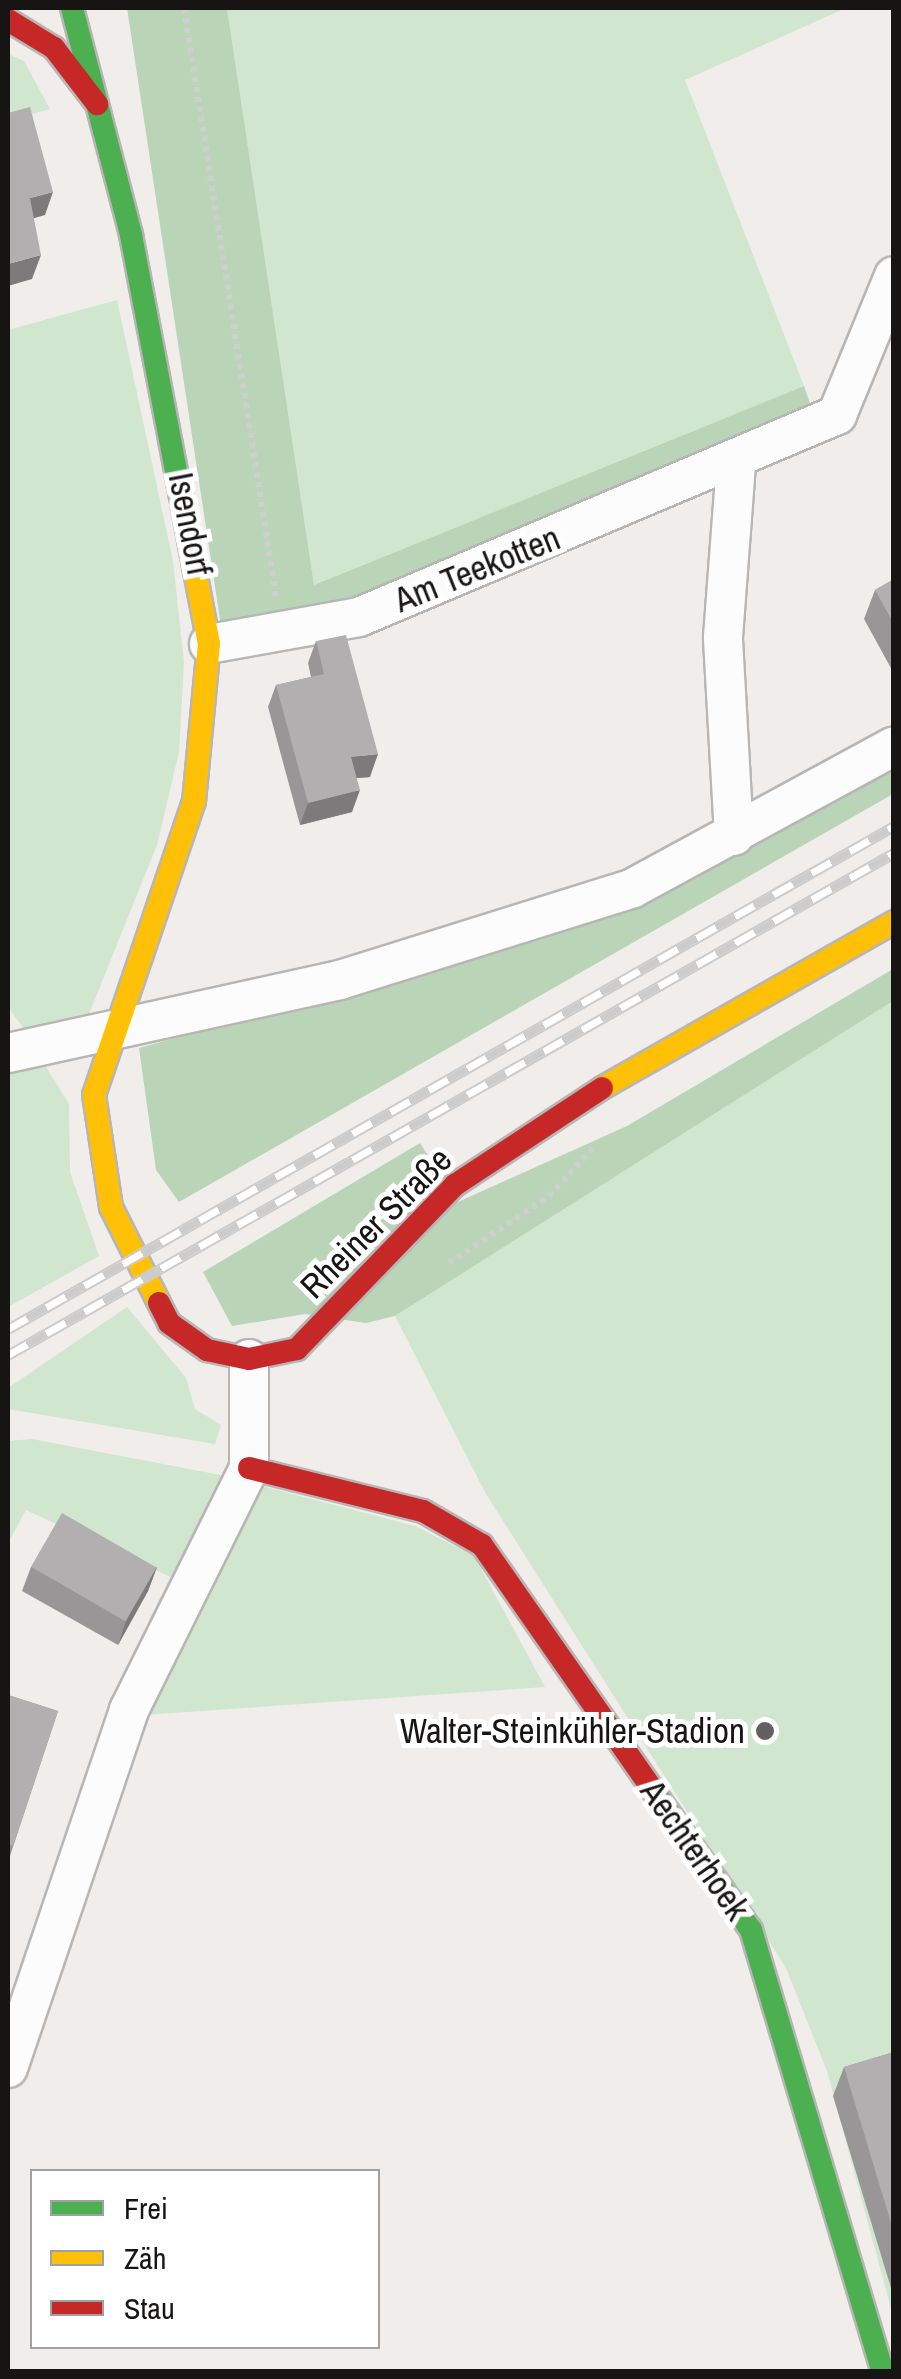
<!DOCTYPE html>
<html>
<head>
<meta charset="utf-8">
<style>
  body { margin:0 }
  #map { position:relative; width:901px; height:2379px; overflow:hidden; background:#f0edeb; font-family:"Archivo Narrow",sans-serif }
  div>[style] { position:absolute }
  .green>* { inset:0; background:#d0e6ce }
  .forest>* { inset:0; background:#bad4b8 }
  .path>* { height:6px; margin-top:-3px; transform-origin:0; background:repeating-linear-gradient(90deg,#d0cfcf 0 5px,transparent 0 10px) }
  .roads { filter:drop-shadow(2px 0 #b8b6b5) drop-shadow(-2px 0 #b8b6b5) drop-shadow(0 2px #b8b6b5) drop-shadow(0 -2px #b8b6b5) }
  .street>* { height:38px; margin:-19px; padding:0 19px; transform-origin:19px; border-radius:19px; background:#fdfcfc }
  .fast>* { height:22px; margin:-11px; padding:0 11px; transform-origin:11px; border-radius:11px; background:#4caf50 }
  .slow>* { height:22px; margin:-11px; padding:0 11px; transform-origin:11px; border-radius:11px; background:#ffc107 }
  .jam>* { height:22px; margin:-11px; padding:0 11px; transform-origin:11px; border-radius:11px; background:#c62828 }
  .rail>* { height:11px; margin-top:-5.5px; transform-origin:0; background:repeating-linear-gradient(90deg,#fff 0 22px,#ccc 0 44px); box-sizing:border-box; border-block:2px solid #ccc }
  .wall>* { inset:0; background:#989697 }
  .shaded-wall>* { inset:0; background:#7c7a7b }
  .building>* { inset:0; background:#b1afb0; transform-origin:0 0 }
  .dots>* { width:28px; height:28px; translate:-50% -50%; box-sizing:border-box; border:5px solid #fff; border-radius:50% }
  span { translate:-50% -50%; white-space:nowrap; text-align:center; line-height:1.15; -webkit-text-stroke:10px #fff; paint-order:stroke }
  .street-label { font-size:35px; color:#171514 }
  .poi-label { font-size:35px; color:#171514 }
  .right { translate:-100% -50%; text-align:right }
  .frame { position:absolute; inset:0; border:10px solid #171514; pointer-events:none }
  .legend { position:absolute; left:30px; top:2169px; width:350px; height:180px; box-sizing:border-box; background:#fff; border:2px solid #a2a1a1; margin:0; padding:12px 18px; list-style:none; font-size:30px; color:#171514 }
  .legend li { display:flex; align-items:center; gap:20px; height:50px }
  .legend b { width:50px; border:2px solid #a2a1a1 }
</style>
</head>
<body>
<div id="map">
  <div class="green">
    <div style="clip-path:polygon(227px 8px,846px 8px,685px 80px,804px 386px,314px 585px)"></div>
    <div style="clip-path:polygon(8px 54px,24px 61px,50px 109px,8px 121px)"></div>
    <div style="clip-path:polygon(117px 300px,173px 561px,184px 662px,179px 752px,157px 845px,87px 1019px,24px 1029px,8px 1007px,8px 330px)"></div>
    <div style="clip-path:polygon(893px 1001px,893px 2316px,827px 2071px,786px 1968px,486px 1494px,395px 1316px)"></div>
    <div style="clip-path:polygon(46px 1067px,69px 1104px,70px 1172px,99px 1256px,8px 1307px,8px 1072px)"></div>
    <div style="clip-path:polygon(127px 1307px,186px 1378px,195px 1409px,221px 1425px,215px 1444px,8px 1409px,8px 1388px)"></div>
    <div style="clip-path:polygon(32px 1439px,231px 1477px,177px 1580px,26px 1510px,8px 1543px,8px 1441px)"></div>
    <div style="clip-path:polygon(258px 1485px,415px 1526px,474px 1556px,545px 1687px,143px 1715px)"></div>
  </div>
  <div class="forest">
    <div style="clip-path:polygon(127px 8px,227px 8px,314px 585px,804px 386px,812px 409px,356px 601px,221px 626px)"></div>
    <div style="clip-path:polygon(893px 756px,893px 794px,179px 1202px,156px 1170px,139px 1048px,358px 987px)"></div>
    <div style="clip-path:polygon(893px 969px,893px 1001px,395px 1316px,366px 1323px,305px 1314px,232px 1326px,203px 1272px,420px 1143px,458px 1202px,627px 1126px)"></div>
  </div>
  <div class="path">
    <div style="left:184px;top:8px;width:595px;rotate:81.11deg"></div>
    <div style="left:449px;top:1263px;width:120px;rotate:-33.8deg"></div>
    <div style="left:549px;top:1196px;width:67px;rotate:-47.4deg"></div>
  </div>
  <div class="roads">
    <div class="street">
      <div style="left:209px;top:644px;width:152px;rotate:-10.2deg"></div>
      <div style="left:359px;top:617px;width:519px;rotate:-22.91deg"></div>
      <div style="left:837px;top:415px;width:150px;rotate:-67.7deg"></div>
      <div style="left:734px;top:836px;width:199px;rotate:-93.2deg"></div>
      <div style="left:723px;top:637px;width:174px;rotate:-85.7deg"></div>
      <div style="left:8px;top:1053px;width:340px;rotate:-12.4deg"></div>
      <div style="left:340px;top:980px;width:307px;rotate:-17.4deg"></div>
      <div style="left:633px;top:888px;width:297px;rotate:-28.5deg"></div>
      <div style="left:8px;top:2068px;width:378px;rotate:-71.3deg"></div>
      <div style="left:129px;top:1710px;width:270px;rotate:-63.6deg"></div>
      <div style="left:249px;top:1468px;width:109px;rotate:-90deg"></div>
    </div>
    <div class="fast">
      <div style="left:72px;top:8px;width:235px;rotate:75.4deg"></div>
      <div style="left:131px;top:235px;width:310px;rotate:79.2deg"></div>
      <div style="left:655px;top:1793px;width:167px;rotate:55deg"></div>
      <div style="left:751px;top:1930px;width:461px;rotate:73.4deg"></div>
    </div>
    <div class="slow">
      <div style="left:602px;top:1088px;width:336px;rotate:-29.6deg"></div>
      <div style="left:159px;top:1303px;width:107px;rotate:-116.6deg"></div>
      <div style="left:111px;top:1207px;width:113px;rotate:-98.6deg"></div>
      <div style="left:94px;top:1095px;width:310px;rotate:-71.2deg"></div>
      <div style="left:194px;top:802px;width:159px;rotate:-84.6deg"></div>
      <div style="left:209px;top:644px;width:106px;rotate:-100.9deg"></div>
    </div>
    <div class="jam">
      <div style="left:8px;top:20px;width:54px;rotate:31.3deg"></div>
      <div style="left:54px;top:48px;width:71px;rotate:52.5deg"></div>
      <div style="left:159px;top:1303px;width:22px;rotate:63deg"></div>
      <div style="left:169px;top:1323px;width:47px;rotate:35.4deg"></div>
      <div style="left:207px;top:1350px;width:43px;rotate:12.1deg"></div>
      <div style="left:249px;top:1359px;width:49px;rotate:-11.8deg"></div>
      <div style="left:297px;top:1349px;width:228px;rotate:-46.1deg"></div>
      <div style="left:455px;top:1185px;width:176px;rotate:-33.4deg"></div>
      <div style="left:249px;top:1468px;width:179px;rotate:13.9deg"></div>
      <div style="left:423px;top:1511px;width:68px;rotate:30deg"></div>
      <div style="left:482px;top:1545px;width:302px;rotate:55.1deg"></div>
    </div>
  </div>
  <div class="rail">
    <div style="left:8px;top:1329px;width:1019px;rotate:-29.58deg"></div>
    <div style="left:8px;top:1355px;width:1018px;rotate:-29.54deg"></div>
  </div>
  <div class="wall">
    <div style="clip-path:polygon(894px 579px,894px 670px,892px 670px,864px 619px,875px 590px)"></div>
    <div style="clip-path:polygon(316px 641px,370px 777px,357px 778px,352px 812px,300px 825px,268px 707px,276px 685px,311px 677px,308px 663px)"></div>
    <div style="clip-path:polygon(31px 1567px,157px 1567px,148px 1591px,118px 1645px,22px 1591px)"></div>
    <div style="clip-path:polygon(8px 1695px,58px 1711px,8px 1862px)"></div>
    <div style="clip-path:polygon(894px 2052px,894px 2298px,833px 2096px,844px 2067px)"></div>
  </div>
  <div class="shaded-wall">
    <div style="clip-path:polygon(53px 192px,45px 215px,21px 222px,30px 198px)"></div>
    <div style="clip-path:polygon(41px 255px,32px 279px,8px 286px,8px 264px)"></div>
    <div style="clip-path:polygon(378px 754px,370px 777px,343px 779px,351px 757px)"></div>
    <div style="clip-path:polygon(360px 790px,352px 812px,300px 825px,308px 803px)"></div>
    <div style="clip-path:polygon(157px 1567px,148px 1591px,118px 1645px,126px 1621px)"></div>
  </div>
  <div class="building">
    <div style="clip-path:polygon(30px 107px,53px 192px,30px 198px,41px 255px,8px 264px,8px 113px)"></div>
    <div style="clip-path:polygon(894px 579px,894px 624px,875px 590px)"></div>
    <div style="clip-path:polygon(346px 635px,378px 754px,351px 757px,360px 790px,308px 803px,276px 685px,324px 674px,316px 641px)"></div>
    <div style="left:62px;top:1513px;width:109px;height:62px;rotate:30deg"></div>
    <div style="clip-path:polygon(8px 1695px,58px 1711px,13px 1846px,8px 1844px)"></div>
    <div style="clip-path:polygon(894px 2052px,894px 2233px,844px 2067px)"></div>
  </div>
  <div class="dots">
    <div style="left:765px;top:1731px;background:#63615f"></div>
  </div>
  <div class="street-label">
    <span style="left:190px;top:524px;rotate:79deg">Isendorf</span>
    <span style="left:477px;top:569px;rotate:-22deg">Am Teekotten</span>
    <span style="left:376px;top:1223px;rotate:-45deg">Rheiner Straße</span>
    <span style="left:695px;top:1850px;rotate:55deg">Aechterhoek</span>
  </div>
  <div class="poi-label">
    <span class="right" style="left:745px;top:1731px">Walter-Steinkühler-Stadion</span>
  </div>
  <div class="frame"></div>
  <ul class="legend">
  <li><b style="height:12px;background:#4caf50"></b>Frei</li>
  <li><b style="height:12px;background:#ffc107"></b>Zäh</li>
  <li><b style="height:12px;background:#c62828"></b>Stau</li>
  </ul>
</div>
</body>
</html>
